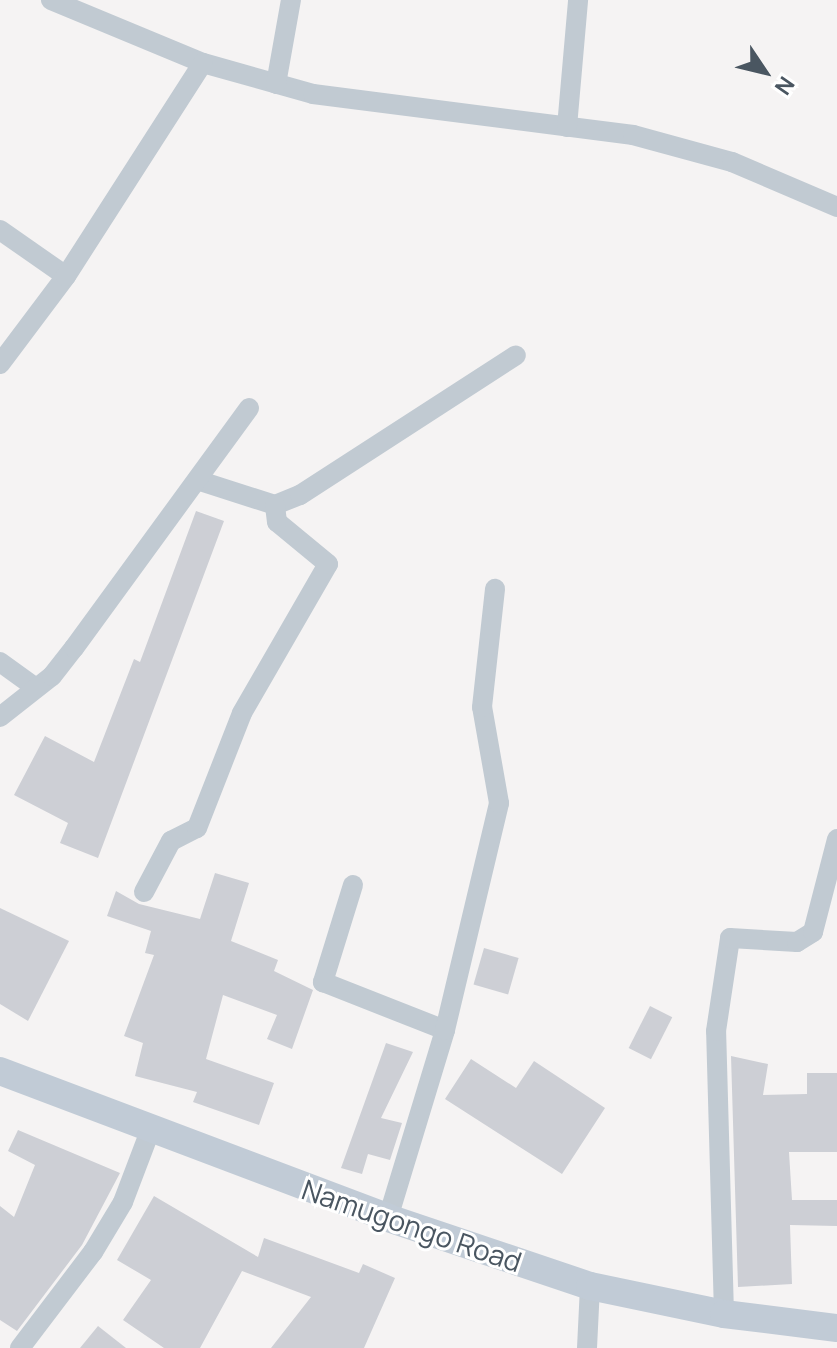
<!DOCTYPE html>
<html>
<head>
<meta charset="utf-8">
<style>
  body { margin:0 }
  #map { position:relative; width:837px; height:1348px; overflow:hidden; background:#f5f3f3; font-family:Manrope,sans-serif }
  div>[style] { position:absolute }
  .building>* { inset:0; background:#cdcfd5; transform-origin:0 0 }
  .minor>* { height:20px; margin:-10px; padding:0 10px; transform-origin:10px; border-radius:10px; background:#c1cad2 }
  .secondary>* { height:28px; margin:-14px; padding:0 14px; transform-origin:14px; border-radius:14px; background:#c1cbd6 }
  span { translate:-50% -50%; white-space:nowrap; text-align:center; line-height:1.15; -webkit-text-stroke:6px #fff; paint-order:stroke }
  .street-label { font-size:28px; color:#4a5661 }
  .north { position:absolute; left:725px; top:32px; width:80px; height:80px; -webkit-text-stroke:6px #fff; paint-order:stroke; rotate:125deg; font-size:22px; font-weight:700; line-height:32px; text-align:center; color:#4a5661 }
  .north::after { content:''; display:block; margin:auto; width:28px; height:36px; background:#4a5661; clip-path:polygon(50% 0,100% 100%,50% 72%,0 100%) }
</style>
</head>
<body>
<div id="map">
  <div class="building">
    <div style="clip-path:polygon(196px 511px,224px 521px,98px 858px,60px 843px,68px 823px,14px 795px,45px 736px,94px 762px,134px 659px,140px 662px)"></div>
    <div style="clip-path:polygon(215px 873px,249px 883px,231px 941px,278px 960px,274px 971px,313px 990px,292px 1049px,267px 1039px,277px 1015px,223px 995px,206px 1059px,274px 1083px,259px 1125px,193px 1102px,197px 1092px,135px 1076px,143px 1043px,124px 1036px,154px 955px,145px 953px,151px 931px,107px 916px,116px 891px,139px 904px,200px 919px)"></div>
    <div style="clip-path:polygon(0 908px,69px 941px,28px 1021px,0 1004px)"></div>
    <div style="left:484px;top:948px;width:36px;height:38px;rotate:16deg"></div>
    <div style="left:650px;top:1006px;width:25px;height:47px;rotate:27deg"></div>
    <div style="clip-path:polygon(386px 1043px,413px 1052px,381px 1118px,402px 1123px,390px 1160px,368px 1154px,362px 1174px,341px 1168px)"></div>
    <div style="clip-path:polygon(731px 1056px,768px 1064px,763px 1095px,807px 1094px,807px 1073px,837px 1073px,837px 1152px,789px 1152px,792px 1200px,837px 1200px,837px 1226px,790px 1225px,792px 1284px,738px 1287px)"></div>
    <div style="clip-path:polygon(471px 1059px,516px 1088px,534px 1061px,605px 1108px,562px 1174px,445px 1099px)"></div>
    <div style="clip-path:polygon(18px 1130px,120px 1173px,82px 1245px,17px 1331px,0 1320px,0 1206px,14px 1217px,35px 1165px,8px 1151px)"></div>
    <div style="clip-path:polygon(154px 1196px,258px 1257px,264px 1238px,359px 1273px,363px 1264px,395px 1278px,364px 1348px,271px 1348px,311px 1297px,242px 1271px,200px 1348px,164px 1348px,123px 1320px,151px 1280px,117px 1260px)"></div>
    <div style="clip-path:polygon(98px 1326px,126px 1348px,80px 1348px)"></div>
  </div>
  <div class="minor">
    <div style="left:51px;top:0;width:165px;rotate:22.5deg"></div>
    <div style="left:203px;top:63px;width:114px;rotate:15.7deg"></div>
    <div style="left:313px;top:94px;width:323px;rotate:7.3deg"></div>
    <div style="left:633px;top:135px;width:103px;rotate:15.3deg"></div>
    <div style="left:732px;top:162px;width:114px;rotate:23.2deg"></div>
    <div style="left:276px;top:84px;width:85px;rotate:-79.9deg"></div>
    <div style="left:567px;top:127px;width:127px;rotate:-85deg"></div>
    <div style="left:0;top:230px;width:80px;rotate:34.9deg"></div>
    <div style="left:0;top:364px;width:110px;rotate:-53.1deg"></div>
    <div style="left:66px;top:276px;width:253px;rotate:-57.3deg"></div>
    <div style="left:197px;top:480px;width:82px;rotate:17.8deg"></div>
    <div style="left:275px;top:505px;width:27px;rotate:-22deg"></div>
    <div style="left:300px;top:495px;width:257px;rotate:-32.9deg"></div>
    <div style="left:0;top:662px;width:44px;rotate:35.8deg"></div>
    <div style="left:0;top:717px;width:66px;rotate:-38.3deg"></div>
    <div style="left:52px;top:676px;width:36px;rotate:-52deg"></div>
    <div style="left:74px;top:648px;width:297px;rotate:-53.9deg"></div>
    <div style="left:353px;top:885px;width:102px;rotate:107.2deg"></div>
    <div style="left:323px;top:982px;width:131px;rotate:21.5deg"></div>
    <div style="left:144px;top:892px;width:58px;rotate:-62.1deg"></div>
    <div style="left:171px;top:841px;width:29px;rotate:-27deg"></div>
    <div style="left:197px;top:828px;width:123px;rotate:-68.6deg"></div>
    <div style="left:242px;top:713px;width:172px;rotate:-60deg"></div>
    <div style="left:328px;top:564px;width:66px;rotate:-140.5deg"></div>
    <div style="left:277px;top:522px;width:17px;rotate:-97deg"></div>
    <div style="left:388px;top:1218px;width:196px;rotate:-73.1deg"></div>
    <div style="left:445px;top:1030px;width:233px;rotate:-76.6deg"></div>
    <div style="left:499px;top:803px;width:97px;rotate:-100deg"></div>
    <div style="left:482px;top:707px;width:119px;rotate:-83.7deg"></div>
    <div style="left:724px;top:1314px;width:283px;rotate:-91.6deg"></div>
    <div style="left:716px;top:1031px;width:94px;rotate:-81.4deg"></div>
    <div style="left:730px;top:938px;width:67px;rotate:3.4deg"></div>
    <div style="left:797px;top:942px;width:19px;rotate:-32deg"></div>
    <div style="left:813px;top:932px;width:96px;rotate:-75.5deg"></div>
    <div style="left:20px;top:1348px;width:121px;rotate:-52.8deg"></div>
    <div style="left:93px;top:1252px;width:58px;rotate:-59deg"></div>
    <div style="left:123px;top:1202px;width:76px;rotate:-69.2deg"></div>
    <div style="left:587px;top:1348px;width:62px;rotate:-87.2deg"></div>
  </div>
  <div class="secondary">
    <div style="left:0;top:1071px;width:415px;rotate:20.7deg"></div>
    <div style="left:388px;top:1218px;width:213px;rotate:18.6deg"></div>
    <div style="left:590px;top:1286px;width:137px;rotate:11.8deg"></div>
    <div style="left:724px;top:1314px;width:114px;rotate:7.1deg"></div>
  </div>
  <div class="street-label">
    <span style="left:412px;top:1225px;rotate:19deg">Namugongo Road</span>
  </div>
  <div class="north">N</div>
</div>
</body>
</html>
